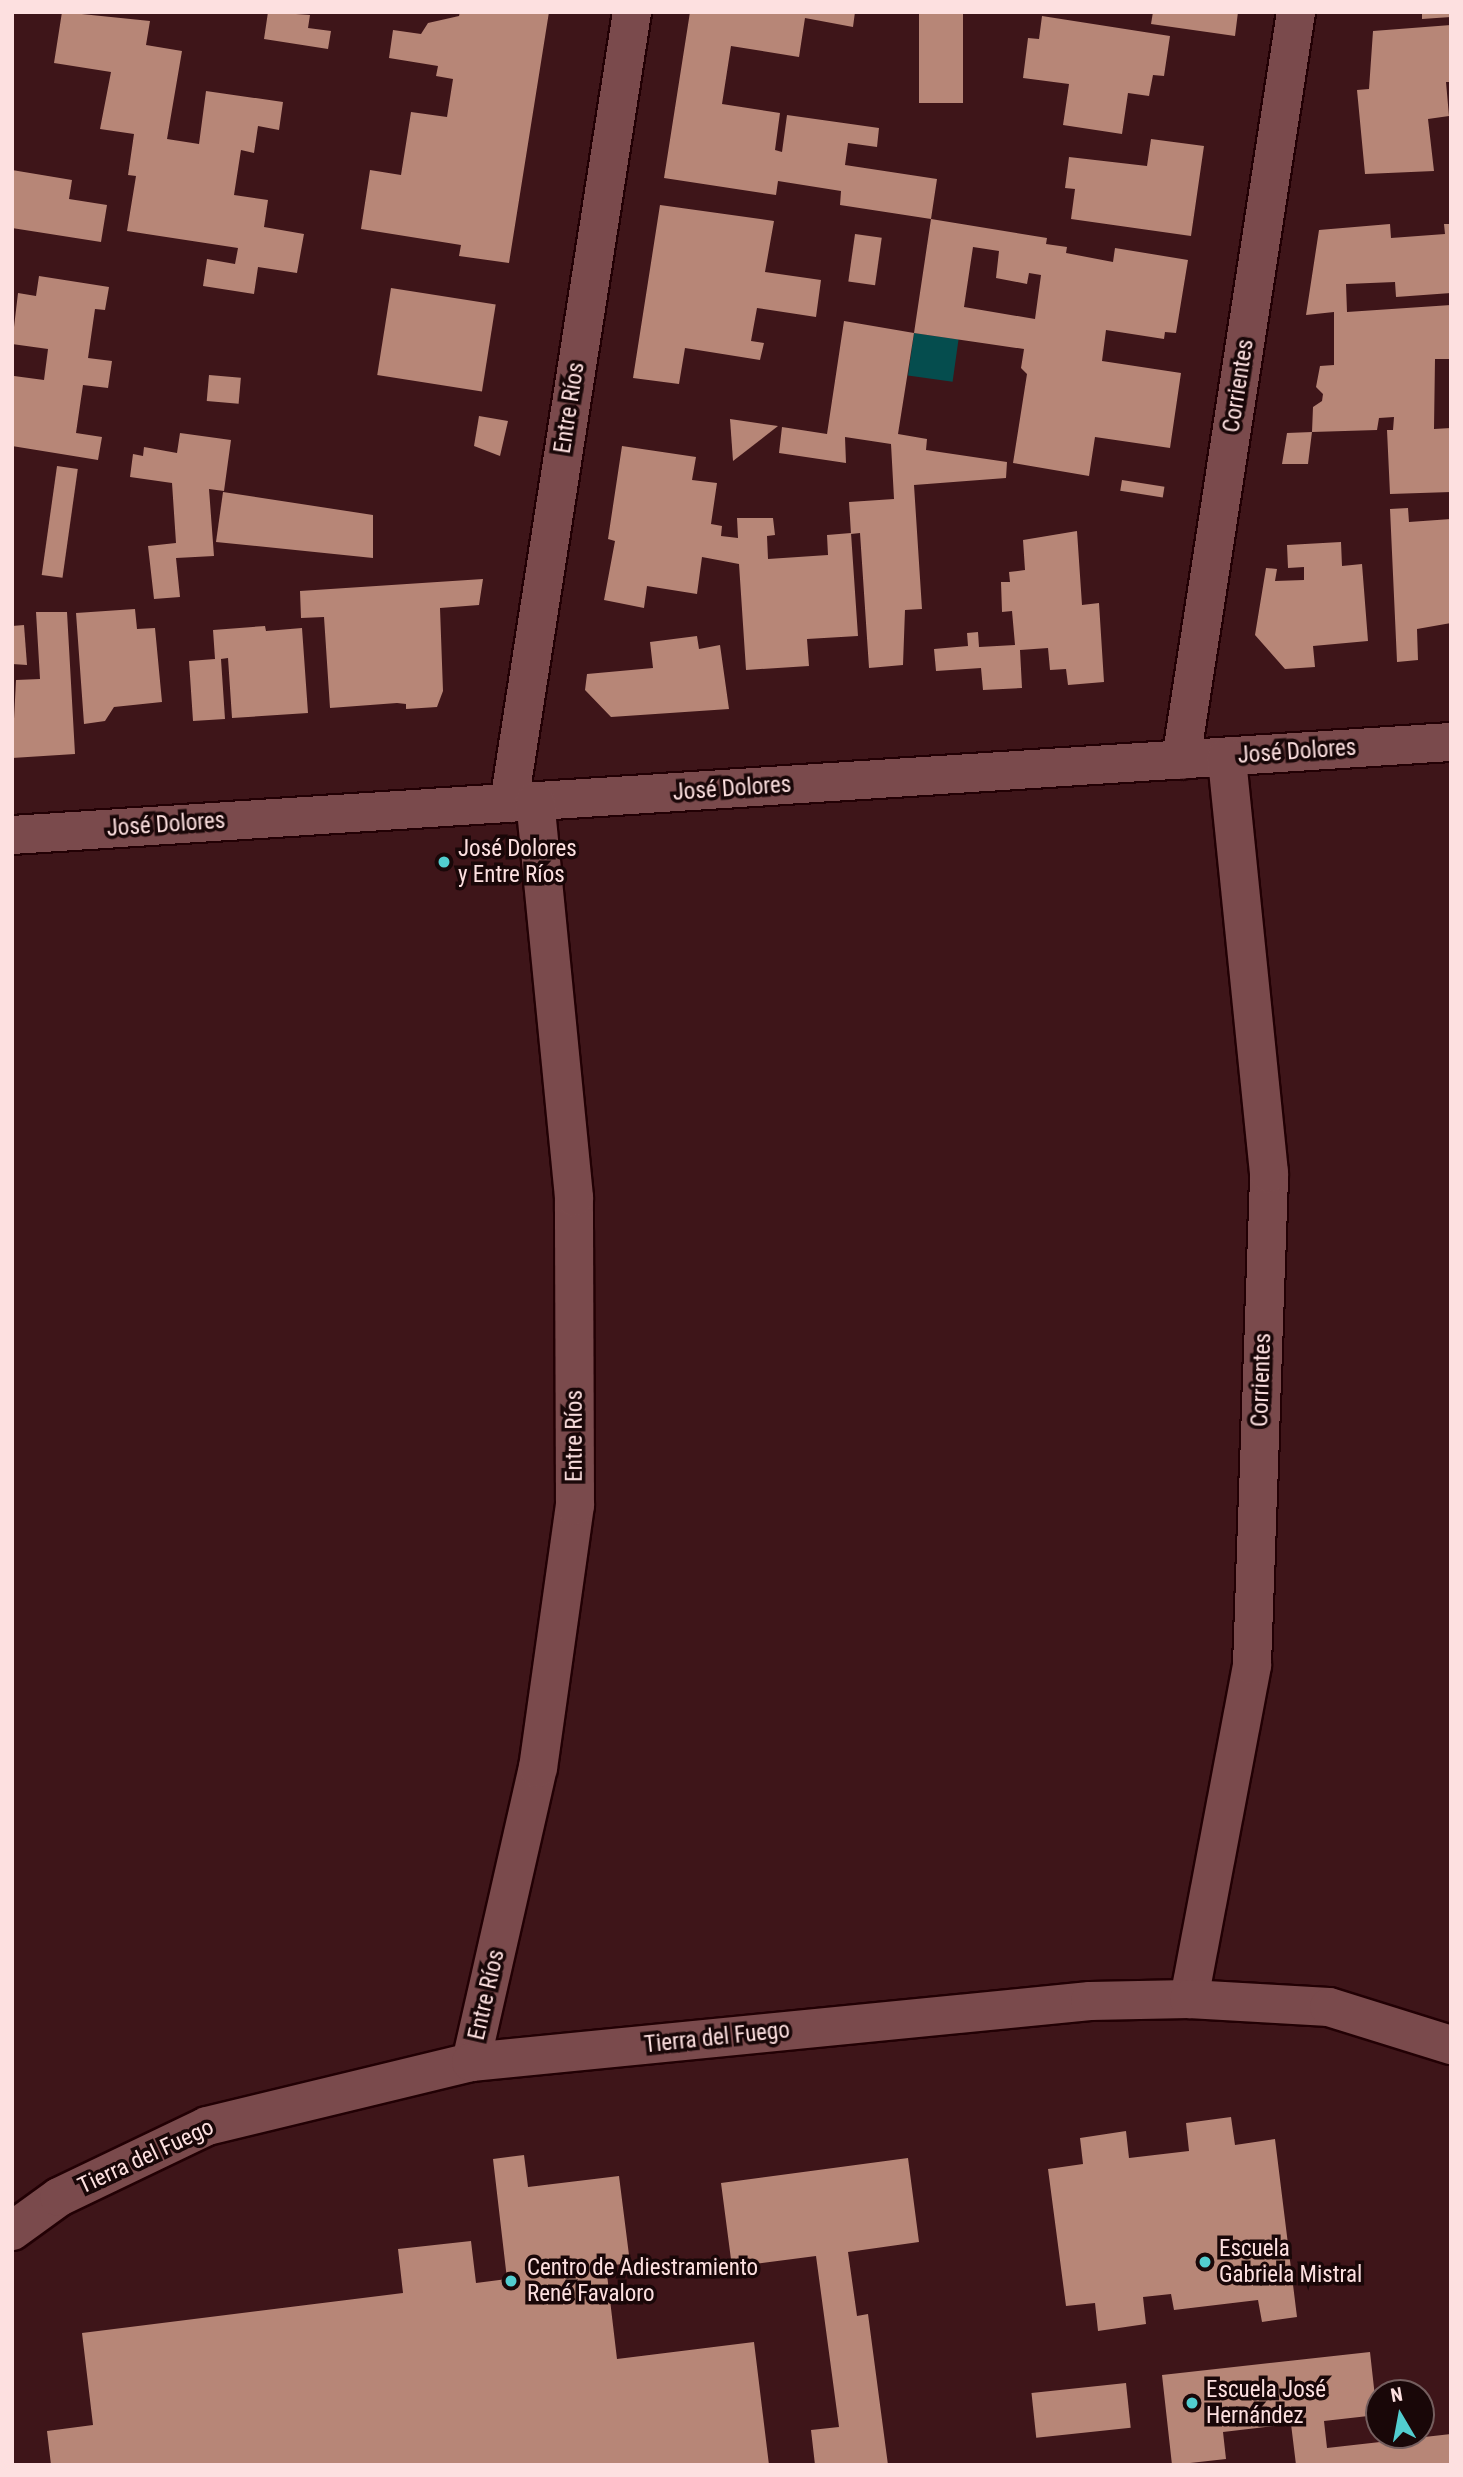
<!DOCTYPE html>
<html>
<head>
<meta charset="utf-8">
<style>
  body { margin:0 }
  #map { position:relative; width:1463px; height:2477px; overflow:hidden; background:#3e1519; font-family:"Roboto Condensed",sans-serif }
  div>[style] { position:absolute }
  .water>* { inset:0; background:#054d4e; transform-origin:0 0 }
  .building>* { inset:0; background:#b78677; transform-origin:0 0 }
  .roads { filter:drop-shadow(2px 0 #220004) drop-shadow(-2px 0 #220004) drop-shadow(0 2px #220004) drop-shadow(0 -2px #220004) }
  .minor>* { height:38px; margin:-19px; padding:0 19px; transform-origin:19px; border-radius:19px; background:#7a4a4c }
  .dots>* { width:19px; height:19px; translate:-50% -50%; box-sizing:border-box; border:4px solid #190708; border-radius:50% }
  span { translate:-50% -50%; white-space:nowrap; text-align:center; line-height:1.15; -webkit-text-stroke:7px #190708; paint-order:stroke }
  .street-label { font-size:23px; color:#fde0e0 }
  .poi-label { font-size:23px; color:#fde0e0 }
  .left { translate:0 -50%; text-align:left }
  .frame { position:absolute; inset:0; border:14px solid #fde0e0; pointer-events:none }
  .north { position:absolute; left:1365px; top:2379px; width:70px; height:70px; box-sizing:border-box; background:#190708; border:2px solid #745e5e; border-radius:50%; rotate:350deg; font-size:19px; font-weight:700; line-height:28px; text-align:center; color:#fde0e0 }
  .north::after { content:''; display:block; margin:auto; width:24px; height:32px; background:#52cdcf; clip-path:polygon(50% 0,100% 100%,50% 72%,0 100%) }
</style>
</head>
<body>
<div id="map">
  <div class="water">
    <div style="left:914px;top:333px;width:45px;height:43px;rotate:8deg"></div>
  </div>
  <div class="building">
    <div style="clip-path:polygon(62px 12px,150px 21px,146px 45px,182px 51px,167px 139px,199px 144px,206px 91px,283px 102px,279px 130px,258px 126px,254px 153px,241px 150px,234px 195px,268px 200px,264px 227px,304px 234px,297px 273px,258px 267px,254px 294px,203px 286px,207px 259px,235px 264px,238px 248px,127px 231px,136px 176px,128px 175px,134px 134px,100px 129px,111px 72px,54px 63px)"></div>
    <div style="clip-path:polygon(268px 12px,310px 15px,308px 28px,331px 31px,328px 49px,264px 39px)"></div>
    <div style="clip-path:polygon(460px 12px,549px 12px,509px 263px,459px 256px,461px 245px,361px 229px,370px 170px,401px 175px,411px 112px,447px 117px,453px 79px,436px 76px,438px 66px,389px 58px,393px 30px,421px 34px,428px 23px,459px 16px)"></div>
    <div style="clip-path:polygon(690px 12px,855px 12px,853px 27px,805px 18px,799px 57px,731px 46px,722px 104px,780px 113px,775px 150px,782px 152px,787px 115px,879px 128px,877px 147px,848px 143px,845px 165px,937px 179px,931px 219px,840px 205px,841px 191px,778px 181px,776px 195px,664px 178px)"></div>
    <div style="left:919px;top:12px;width:44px;height:91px"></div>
    <div style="clip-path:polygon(1153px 12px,1238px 12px,1235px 36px,1151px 24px)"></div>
    <div style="clip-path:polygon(1422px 12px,1451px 12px,1451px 17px,1422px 19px)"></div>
    <div style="clip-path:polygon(1042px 16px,1170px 36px,1164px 76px,1153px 75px,1149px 96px,1128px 93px,1122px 134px,1063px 125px,1069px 84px,1023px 78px,1028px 38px,1039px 39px)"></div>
    <div style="clip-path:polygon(1451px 25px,1451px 82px,1446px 82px,1449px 116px,1428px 119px,1434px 171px,1365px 174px,1357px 90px,1369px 89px,1373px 31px)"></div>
    <div style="clip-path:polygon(1151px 139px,1204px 146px,1191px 236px,1071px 219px,1075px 189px,1065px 188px,1069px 157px,1147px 166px)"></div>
    <div style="clip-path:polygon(12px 170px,72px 180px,69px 199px,107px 205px,101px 242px,12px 228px)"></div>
    <div style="clip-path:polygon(660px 205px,774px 221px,765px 272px,821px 280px,816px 317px,757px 308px,751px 341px,764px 343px,760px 360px,685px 348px,679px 384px,633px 378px)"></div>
    <div style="clip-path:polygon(evenodd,931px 219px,1047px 238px,1046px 244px,1067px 247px,1066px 253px,1113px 262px,1115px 248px,1188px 260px,1176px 333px,1165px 332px,1164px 339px,1106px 330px,1102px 361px,1181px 373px,1170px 448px,1095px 437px,1089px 476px,1013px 463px,1027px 374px,1021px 368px,1024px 349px,914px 333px,931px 219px,973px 247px,999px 251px,996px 278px,1027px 284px,1029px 273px,1041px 275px,1035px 319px,964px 307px,973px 247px)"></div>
    <div style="clip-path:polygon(1390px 224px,1391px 238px,1445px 234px,1444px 224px,1451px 224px,1451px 293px,1396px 297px,1395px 282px,1346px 284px,1347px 312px,1451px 305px,1451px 359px,1435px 359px,1434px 429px,1451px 428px,1451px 492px,1390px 494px,1387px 430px,1393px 430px,1394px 417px,1379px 418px,1377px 430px,1312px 432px,1308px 464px,1282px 464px,1287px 433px,1312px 432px,1313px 407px,1322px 401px,1323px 394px,1316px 387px,1320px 366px,1334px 365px,1334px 312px,1306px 315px,1319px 230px)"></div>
    <div style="left:855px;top:234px;width:27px;height:48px;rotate:8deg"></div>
    <div style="clip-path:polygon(39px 276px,109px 287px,105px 310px,95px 309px,88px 358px,112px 361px,108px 388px,83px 385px,76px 433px,102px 437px,98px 460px,12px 446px,14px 376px,44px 380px,48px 349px,12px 344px,18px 293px,36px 296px)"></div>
    <div style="left:391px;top:288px;width:106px;height:88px;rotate:9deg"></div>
    <div style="clip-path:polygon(844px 321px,914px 333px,898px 434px,927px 439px,926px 450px,1007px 462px,1006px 478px,914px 485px,922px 609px,905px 610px,903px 665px,869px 668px,860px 533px,851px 534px,849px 502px,894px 499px,891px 444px,845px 437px,846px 463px,779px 453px,782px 427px,827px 434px)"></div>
    <div style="left:209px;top:375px;width:32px;height:26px;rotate:5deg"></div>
    <div style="clip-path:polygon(479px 416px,508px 421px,500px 456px,474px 446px)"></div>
    <div style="clip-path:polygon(730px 419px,778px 426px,733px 461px)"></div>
    <div style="clip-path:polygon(180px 433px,231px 440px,224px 491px,209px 489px,214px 556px,176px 558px,180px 597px,154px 599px,148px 546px,176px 543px,172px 483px,130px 477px,133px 454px,143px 456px,144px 447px,177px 453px)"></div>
    <div style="clip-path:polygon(622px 446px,696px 457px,692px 480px,717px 483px,711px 524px,722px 526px,721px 536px,738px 538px,737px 518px,773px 518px,775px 535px,767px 536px,768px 559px,828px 555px,827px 535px,851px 533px,858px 636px,807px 639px,809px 666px,746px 670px,739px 564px,702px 557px,697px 594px,647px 586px,644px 608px,604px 600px,615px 541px,608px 539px)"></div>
    <div style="left:57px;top:466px;width:21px;height:110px;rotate:8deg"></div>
    <div style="left:1122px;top:480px;width:43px;height:11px;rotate:9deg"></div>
    <div style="clip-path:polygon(223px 492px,373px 515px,373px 558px,216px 542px)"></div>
    <div style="clip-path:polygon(1408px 508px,1409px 522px,1451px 519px,1451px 623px,1417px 629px,1418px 660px,1397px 662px,1390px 509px)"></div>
    <div style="clip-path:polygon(1077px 531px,1082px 605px,1099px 603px,1104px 682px,1068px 685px,1066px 669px,1050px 670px,1048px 648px,1020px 650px,1022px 688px,983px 690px,981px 668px,936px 671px,934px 649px,968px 646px,967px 633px,978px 632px,979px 647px,1015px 645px,1012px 611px,1002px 612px,1001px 582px,1010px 582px,1009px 572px,1025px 570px,1023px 540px)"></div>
    <div style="clip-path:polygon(1341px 542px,1342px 566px,1362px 564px,1368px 641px,1313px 646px,1315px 667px,1285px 669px,1255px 635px,1266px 568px,1277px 569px,1275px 581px,1304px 580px,1304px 567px,1288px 568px,1287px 545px)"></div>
    <div style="clip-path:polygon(483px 579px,479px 605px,440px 608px,443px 691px,437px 707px,406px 709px,406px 704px,397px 703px,330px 708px,324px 617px,301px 618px,300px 591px)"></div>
    <div style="clip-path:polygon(135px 609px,137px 629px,155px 628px,162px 702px,114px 707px,105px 721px,84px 724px,76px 613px)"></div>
    <div style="clip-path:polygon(36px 612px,67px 612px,75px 754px,12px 758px,16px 680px,40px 679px)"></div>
    <div style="clip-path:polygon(24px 625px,27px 665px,12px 664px,12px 626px)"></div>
    <div style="clip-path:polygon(265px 626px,266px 631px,302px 628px,308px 713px,232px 718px,228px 658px,221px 659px,225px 719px,193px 721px,189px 661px,215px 659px,213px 630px)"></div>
    <div style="clip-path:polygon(697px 636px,699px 649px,720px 645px,729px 709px,611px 717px,585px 690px,587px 674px,653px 668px,650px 642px)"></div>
    <div style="clip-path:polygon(1231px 2117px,1235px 2145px,1275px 2139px,1297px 2317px,1262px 2322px,1258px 2300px,1174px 2310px,1171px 2294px,1143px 2297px,1146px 2324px,1098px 2331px,1095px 2303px,1066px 2306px,1048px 2169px,1083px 2164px,1080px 2138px,1126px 2131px,1129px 2158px,1189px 2151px,1186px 2123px)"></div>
    <div style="clip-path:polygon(524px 2155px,528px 2187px,619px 2176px,630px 2263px,606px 2266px,617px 2359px,754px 2342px,769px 2465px,51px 2465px,47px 2431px,93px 2425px,82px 2333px,403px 2293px,398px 2249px,471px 2241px,476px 2283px,507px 2279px,493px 2159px)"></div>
    <div style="clip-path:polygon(908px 2158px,919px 2242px,848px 2252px,857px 2316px,868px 2314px,888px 2465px,815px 2465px,811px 2430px,839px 2427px,816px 2256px,732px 2267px,721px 2183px)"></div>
    <div style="clip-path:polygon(1370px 2352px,1377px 2415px,1324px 2421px,1327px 2448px,1451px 2434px,1451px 2465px,1296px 2465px,1291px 2424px,1223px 2432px,1226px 2459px,1172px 2465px,1162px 2375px)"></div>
    <div style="left:1126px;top:2383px;width:45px;height:95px;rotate:84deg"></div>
  </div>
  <div class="roads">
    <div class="minor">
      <div style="left:1181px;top:760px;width:757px;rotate:-81.26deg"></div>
      <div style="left:509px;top:803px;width:801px;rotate:-81.16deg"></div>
      <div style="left:12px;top:835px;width:1442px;rotate:-3.7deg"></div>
      <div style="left:1189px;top:1999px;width:340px;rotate:-79.3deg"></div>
      <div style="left:1252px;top:1665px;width:492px;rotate:-88deg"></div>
      <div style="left:1269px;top:1173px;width:418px;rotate:-95.8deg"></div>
      <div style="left:471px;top:2062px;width:302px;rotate:-77.2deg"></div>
      <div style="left:538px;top:1768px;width:265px;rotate:-82deg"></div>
      <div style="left:575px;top:1506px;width:309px;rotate:-90.2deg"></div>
      <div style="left:574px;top:1197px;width:397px;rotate:-95.6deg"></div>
      <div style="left:12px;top:2231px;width:58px;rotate:-35.9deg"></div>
      <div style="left:59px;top:2197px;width:164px;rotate:-25.6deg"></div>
      <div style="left:207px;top:2126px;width:272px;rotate:-13.6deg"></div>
      <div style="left:471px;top:2062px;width:622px;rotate:-5.63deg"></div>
      <div style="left:1090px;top:2001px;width:99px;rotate:-1.2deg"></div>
      <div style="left:1189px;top:1999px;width:140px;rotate:3.3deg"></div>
      <div style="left:1329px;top:2007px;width:128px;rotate:17.3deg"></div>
    </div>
  </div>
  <div class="dots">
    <div style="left:444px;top:862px;background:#52cdcf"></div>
    <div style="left:1205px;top:2262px;background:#52cdcf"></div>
    <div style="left:511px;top:2281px;background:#52cdcf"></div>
    <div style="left:1192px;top:2403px;background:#52cdcf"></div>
  </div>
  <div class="street-label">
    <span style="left:1239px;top:386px;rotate:-81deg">Corrientes</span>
    <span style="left:570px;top:408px;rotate:-81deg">Entre Ríos</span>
    <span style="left:1297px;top:752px;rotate:-4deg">José Dolores</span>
    <span style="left:732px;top:789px;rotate:-4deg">José Dolores</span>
    <span style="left:166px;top:825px;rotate:-4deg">José Dolores</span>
    <span style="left:1262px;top:1380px;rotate:-88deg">Corrientes</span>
    <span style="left:575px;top:1436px;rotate:-90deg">Entre Ríos</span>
    <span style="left:487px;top:1995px;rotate:-77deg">Entre Ríos</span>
    <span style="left:717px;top:2038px;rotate:-6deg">Tierra del Fuego</span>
    <span style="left:146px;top:2157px;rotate:-25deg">Tierra del Fuego</span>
  </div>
  <div class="poi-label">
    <span class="left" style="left:458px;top:862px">José Dolores<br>y Entre Ríos</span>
    <span class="left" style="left:1219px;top:2262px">Escuela<br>Gabriela Mistral</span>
    <span class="left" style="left:527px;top:2281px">Centro de Adiestramiento<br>René Favaloro</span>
    <span class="left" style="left:1206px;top:2403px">Escuela José<br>Hernández</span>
  </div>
  <div class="frame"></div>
  <div class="north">N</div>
</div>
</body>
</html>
